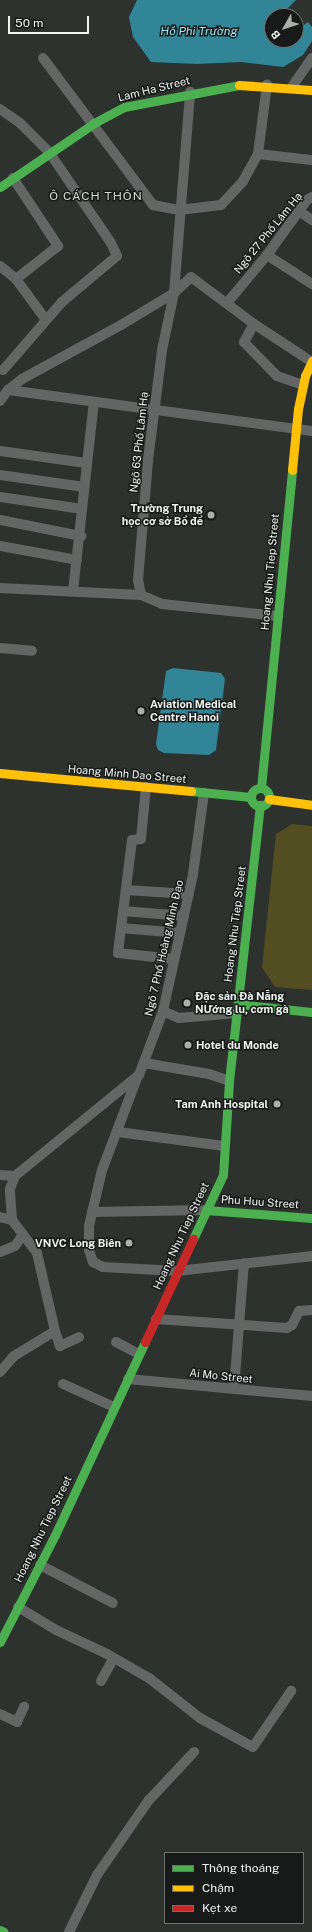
<!DOCTYPE html>
<html>
<head>
<meta charset="utf-8">
<style>
  body { margin:0 }
  #map { position:relative; width:312px; height:1932px; overflow:hidden; background:#2d322f; font-family:"Public Sans",sans-serif }
  div>[style] { position:absolute }
  .green>* { inset:0; background:#534e21 }
  .water>* { inset:0; background:#328597 }
  .street>* { height:10px; margin:-5px; padding:0 5px; transform-origin:5px; border-radius:5px; background:#646665 }
  .fast>* { height:9px; margin:-4.5px; padding:0 4.5px; transform-origin:4.5px; border-radius:4.5px; background:#4caf50 }
  .fast>.ring { margin:-4.5px; padding:0; box-sizing:content-box; background:none; border:9px solid #4caf50; border-radius:50% }
  .slow>* { height:9px; margin:-4.5px; padding:0 4.5px; transform-origin:4.5px; border-radius:4.5px; background:#ffc107 }
  .jam>* { height:9px; margin:-4.5px; padding:0 4.5px; transform-origin:4.5px; border-radius:4.5px; background:#c62828 }
  .dots>* { width:11px; height:11px; translate:-50% -50%; box-sizing:border-box; border:2px solid #171a18; border-radius:50% }
  span { translate:-50% -50%; white-space:nowrap; text-align:center; line-height:1.15; -webkit-text-stroke:3px #171a18; paint-order:stroke }
  .street-label { font-size:11px; color:#eef3f0 }
  .poi-label { font-size:11px; color:#eef3f0; font-weight:700 }
  .right { translate:-100% -50%; text-align:right }
  .left { translate:0 -50%; text-align:left }
  .water-label { font-size:12px; color:#a2e5f6; font-style:italic }
  .neighbourhood-label { font-size:12px; color:#d2dad5; letter-spacing:1px }
  .legend { position:absolute; left:164px; top:1852px; width:140px; height:72px; box-sizing:border-box; background:#171a18; border:1px solid #6d716e; margin:0; padding:5px 7px; list-style:none; font-size:12px; color:#eef3f0 }
  .legend li { display:flex; align-items:center; gap:8px; height:20px }
  .legend b { width:20px; border:1px solid #6d716e }
  .north { position:absolute; left:264px; top:8px; width:40px; height:40px; box-sizing:border-box; background:#171a18; border:1px solid #6d716e; border-radius:50%; rotate:231deg; font-size:11px; font-weight:700; line-height:16px; text-align:center; color:#eef3f0 }
  .north::after { content:''; display:block; margin:auto; width:14px; height:18px; background:#aaafac; clip-path:polygon(50% 0,100% 100%,50% 72%,0 100%) }
  .scale { position:absolute; left:8px; top:16px; width:81px; height:18px; box-sizing:border-box; border:2px solid #eef3f0; border-top:0; padding-left:5px; font-size:12px; line-height:14px; white-space:nowrap; color:#eef3f0; -webkit-text-stroke:3px #171a18; paint-order:stroke }
</style>
</head>
<body>
<div id="map">
  <div class="green">
    <div style="clip-path:polygon(292px 824px,312px 826px,312px 990px,275px 987px,262px 967px,276px 834px)"></div>
  </div>
  <div class="water">
    <div style="clip-path:polygon(137px 0,296px 0,287px 9px,292px 16px,272px 16px,272px 40px,296px 40px,296px 21px,301px 27px,308px 22px,312px 27px,312px 41px,303px 55px,283px 67px,241px 62px,197px 64px,151px 62px,133px 37px,129px 17px)"></div>
    <div style="clip-path:polygon(173px 668px,221px 673px,225px 679px,216px 750px,209px 755px,164px 753px,158px 750px,156px 744px,166px 671px)"></div>
  </div>
  <div class="street">
    <div style="left:43px;top:58px;width:184px;rotate:53.2deg"></div>
    <div style="left:153px;top:205px;width:26px;rotate:11deg"></div>
    <div style="left:179px;top:210px;width:42px;rotate:-6.8deg"></div>
    <div style="left:221px;top:205px;width:33px;rotate:-47deg"></div>
    <div style="left:243px;top:181px;width:31px;rotate:-61deg"></div>
    <div style="left:258px;top:154px;width:70px;rotate:-82.6deg"></div>
    <div style="left:291px;top:88px;width:37px;rotate:-55deg"></div>
    <div style="left:0;top:109px;width:24px;rotate:35deg"></div>
    <div style="left:20px;top:123px;width:41px;rotate:45deg"></div>
    <div style="left:49px;top:152px;width:110px;rotate:55.7deg"></div>
    <div style="left:111px;top:243px;width:14px;rotate:65deg"></div>
    <div style="left:117px;top:256px;width:72px;rotate:140.1deg"></div>
    <div style="left:62px;top:302px;width:90px;rotate:130.9deg"></div>
    <div style="left:258px;top:154px;width:54px;rotate:6.3deg"></div>
    <div style="left:13px;top:178px;width:82px;rotate:56.5deg"></div>
    <div style="left:58px;top:246px;width:53px;rotate:141.8deg"></div>
    <div style="left:299px;top:211px;width:16px;rotate:35deg"></div>
    <div style="left:267px;top:255px;width:54px;rotate:32.8deg"></div>
    <div style="left:0;top:266px;width:21px;rotate:39deg"></div>
    <div style="left:16px;top:279px;width:51px;rotate:53.8deg"></div>
    <div style="left:227px;top:303px;width:62px;rotate:-50.2deg"></div>
    <div style="left:267px;top:255px;width:68px;rotate:-54deg"></div>
    <div style="left:307px;top:200px;width:6px;rotate:-31deg"></div>
    <div style="left:254px;top:324px;width:21px;rotate:119deg"></div>
    <div style="left:244px;top:342px;width:47px;rotate:45.9deg"></div>
    <div style="left:277px;top:376px;width:28px;rotate:19deg"></div>
    <div style="left:8px;top:390px;width:307px;rotate:7.7deg"></div>
    <div style="left:0;top:401px;width:14px;rotate:-54deg"></div>
    <div style="left:8px;top:390px;width:18px;rotate:-38deg"></div>
    <div style="left:22px;top:379px;width:113px;rotate:-28.6deg"></div>
    <div style="left:121px;top:325px;width:62px;rotate:-31.1deg"></div>
    <div style="left:174px;top:293px;width:23px;rotate:-43deg"></div>
    <div style="left:191px;top:277px;width:79px;rotate:36.7deg"></div>
    <div style="left:254px;top:324px;width:69px;rotate:33.2deg"></div>
    <div style="left:0;top:451px;width:87px;rotate:7.9deg"></div>
    <div style="left:0;top:475px;width:85px;rotate:8.1deg"></div>
    <div style="left:0;top:497px;width:83px;rotate:8.3deg"></div>
    <div style="left:0;top:520px;width:83px;rotate:11.2deg"></div>
    <div style="left:0;top:546px;width:78px;rotate:10.3deg"></div>
    <div style="left:0;top:588px;width:141px;rotate:2.8deg"></div>
    <div style="left:141px;top:595px;width:23px;rotate:23deg"></div>
    <div style="left:162px;top:604px;width:117px;rotate:5.9deg"></div>
    <div style="left:73px;top:591px;width:190px;rotate:-83.7deg"></div>
    <div style="left:141px;top:595px;width:15px;rotate:-101deg"></div>
    <div style="left:138px;top:580px;width:120px;rotate:-85.2deg"></div>
    <div style="left:148px;top:460px;width:111px;rotate:-82.7deg"></div>
    <div style="left:162px;top:350px;width:58px;rotate:-78.1deg"></div>
    <div style="left:174px;top:293px;width:202px;rotate:-85.4deg"></div>
    <div style="left:0;top:648px;width:32px;rotate:5deg"></div>
    <div style="left:146px;top:787px;width:52px;rotate:95.5deg"></div>
    <div style="left:141px;top:839px;width:9px;rotate:174deg"></div>
    <div style="left:132px;top:840px;width:114px;rotate:97.1deg"></div>
    <div style="left:118px;top:953px;width:55px;rotate:6.2deg"></div>
    <div style="left:126px;top:890px;width:63px;rotate:3.6deg"></div>
    <div style="left:123px;top:911px;width:61px;rotate:4.7deg"></div>
    <div style="left:121px;top:928px;width:59px;rotate:4.8deg"></div>
    <div style="left:163px;top:1011px;width:17px;rotate:24deg"></div>
    <div style="left:179px;top:1018px;width:58px;rotate:-4.9deg"></div>
    <div style="left:144px;top:1063px;width:66px;rotate:9.6deg"></div>
    <div style="left:209px;top:1074px;width:21px;rotate:19deg"></div>
    <div style="left:137px;top:1078px;width:98px;rotate:110.8deg"></div>
    <div style="left:102px;top:1170px;width:57px;rotate:103.1deg"></div>
    <div style="left:89px;top:1226px;width:24px;rotate:90deg"></div>
    <div style="left:89px;top:1250px;width:13px;rotate:72deg"></div>
    <div style="left:93px;top:1262px;width:11px;rotate:27deg"></div>
    <div style="left:103px;top:1267px;width:74px;rotate:3.1deg"></div>
    <div style="left:177px;top:1271px;width:136px;rotate:-6.3deg"></div>
    <div style="left:118px;top:1132px;width:107px;rotate:7.5deg"></div>
    <div style="left:0;top:1175px;width:15px;rotate:4deg"></div>
    <div style="left:15px;top:1176px;width:160px;rotate:-39.2deg"></div>
    <div style="left:139px;top:1075px;width:68px;rotate:-69.4deg"></div>
    <div style="left:163px;top:1011px;width:140px;rotate:-77.6deg"></div>
    <div style="left:193px;top:874px;width:82px;rotate:-82.3deg"></div>
    <div style="left:92px;top:1212px;width:114px;rotate:-1deg"></div>
    <div style="left:0;top:1217px;width:12px;rotate:14deg"></div>
    <div style="left:0;top:1252px;width:16px;rotate:-22deg"></div>
    <div style="left:15px;top:1246px;width:12px;rotate:-55deg"></div>
    <div style="left:156px;top:1319px;width:131px;rotate:3.9deg"></div>
    <div style="left:287px;top:1328px;width:6px;rotate:-31deg"></div>
    <div style="left:292px;top:1325px;width:16px;rotate:-63deg"></div>
    <div style="left:299px;top:1311px;width:13px;rotate:-4deg"></div>
    <div style="left:55px;top:1331px;width:16px;rotate:72deg"></div>
    <div style="left:60px;top:1346px;width:21px;rotate:-25deg"></div>
    <div style="left:116px;top:1342px;width:26px;rotate:28deg"></div>
    <div style="left:0;top:1372px;width:21px;rotate:-49deg"></div>
    <div style="left:14px;top:1356px;width:48px;rotate:-31.4deg"></div>
    <div style="left:55px;top:1331px;width:80px;rotate:-103deg"></div>
    <div style="left:37px;top:1253px;width:41px;rotate:-127.1deg"></div>
    <div style="left:12px;top:1220px;width:31px;rotate:-94deg"></div>
    <div style="left:10px;top:1189px;width:14px;rotate:-69deg"></div>
    <div style="left:128px;top:1379px;width:185px;rotate:5.3deg"></div>
    <div style="left:63px;top:1384px;width:56px;rotate:24.3deg"></div>
    <div style="left:234px;top:1389px;width:126px;rotate:-85.5deg"></div>
    <div style="left:40px;top:1565px;width:82px;rotate:27.5deg"></div>
    <div style="left:18px;top:1607px;width:44px;rotate:31.2deg"></div>
    <div style="left:56px;top:1630px;width:56px;rotate:25.2deg"></div>
    <div style="left:107px;top:1654px;width:48px;rotate:29.7deg"></div>
    <div style="left:149px;top:1678px;width:65px;rotate:38.1deg"></div>
    <div style="left:200px;top:1718px;width:60px;rotate:28.7deg"></div>
    <div style="left:253px;top:1747px;width:68px;rotate:-55.8deg"></div>
    <div style="left:101px;top:1681px;width:26px;rotate:-61deg"></div>
    <div style="left:0;top:1714px;width:19px;rotate:25deg"></div>
    <div style="left:17px;top:1722px;width:17px;rotate:-65deg"></div>
    <div style="left:69px;top:1932px;width:64px;rotate:-63.8deg"></div>
    <div style="left:97px;top:1875px;width:91px;rotate:-55.3deg"></div>
    <div style="left:149px;top:1800px;width:66px;rotate:-46.8deg"></div>
  </div>
  <div class="fast">
    <div style="left:0;top:187px;width:114px;rotate:-34.2deg"></div>
    <div style="left:94px;top:123px;width:34px;rotate:-28deg"></div>
    <div style="left:124px;top:107px;width:117px;rotate:-10.8deg"></div>
    <div style="left:261px;top:788px;width:320px;rotate:-84.4deg"></div>
    <div class="ring" style="left:251px;top:788px;width:9px;height:9px"></div>
    <div style="left:191px;top:791px;width:60px;rotate:5.7deg"></div>
    <div style="left:238px;top:1004px;width:74px;rotate:6.2deg"></div>
    <div style="left:206px;top:1210px;width:106px;rotate:4.3deg"></div>
    <div style="left:193px;top:1239px;width:71px;rotate:-64.9deg"></div>
    <div style="left:223px;top:1175px;width:94px;rotate:-86.3deg"></div>
    <div style="left:229px;top:1081px;width:278px;rotate:-83.6deg"></div>
    <div style="left:0;top:1642px;width:120px;rotate:-62.8deg"></div>
    <div style="left:55px;top:1535px;width:213px;rotate:-65deg"></div>
    <div style="left:0;top:1930px;width:4px;rotate:27deg"></div>
  </div>
  <div class="slow">
    <div style="left:239px;top:85px;width:73px;rotate:3.9deg"></div>
    <div style="left:292px;top:470px;width:61px;rotate:-84.4deg"></div>
    <div style="left:298px;top:409px;width:34px;rotate:-78deg"></div>
    <div style="left:305px;top:376px;width:17px;rotate:-65deg"></div>
    <div style="left:0;top:773px;width:192px;rotate:5.4deg"></div>
    <div style="left:269px;top:799px;width:43px;rotate:7.9deg"></div>
  </div>
  <div class="jam">
    <div style="left:145px;top:1342px;width:114px;rotate:-65deg"></div>
  </div>
  <div class="dots">
    <div style="left:211px;top:515px;background:#aaafac"></div>
    <div style="left:141px;top:711px;background:#aaafac"></div>
    <div style="left:187px;top:1003px;background:#aaafac"></div>
    <div style="left:188px;top:1045px;background:#aaafac"></div>
    <div style="left:277px;top:1104px;background:#aaafac"></div>
    <div style="left:129px;top:1243px;background:#aaafac"></div>
  </div>
  <div class="street-label">
    <span style="left:154px;top:89px;rotate:-14deg">Lam Ha Street</span>
    <span style="left:268px;top:233px;rotate:-51deg">Ngõ 27 Phố Lâm Hạ</span>
    <span style="left:139px;top:442px;rotate:-84deg">Ngõ 63 Phố Lâm Hạ</span>
    <span style="left:270px;top:572px;rotate:-85deg">Hoang Nhu Tiep Street</span>
    <span style="left:127px;top:774px;rotate:5deg">Hoang Minh Dao Street</span>
    <span style="left:235px;top:924px;rotate:-83deg">Hoang Nhu Tiep Street</span>
    <span style="left:164px;top:948px;rotate:-77deg">Ngõ 7 Phố Hoàng Minh Đạo</span>
    <span style="left:260px;top:1202px;rotate:4deg">Phu Huu Street</span>
    <span style="left:181px;top:1236px;rotate:-65deg">Hoang Nhu Tiep Street</span>
    <span style="left:221px;top:1376px;rotate:6deg">Ai Mo Street</span>
    <span style="left:43px;top:1529px;rotate:-64deg">Hoang Nhu Tiep Street</span>
  </div>
  <div class="poi-label">
    <span class="right" style="left:203px;top:515px">Trường Trung<br>học cơ sở Bồ đề</span>
    <span class="left" style="left:150px;top:711px">Aviation Medical<br>Centre Hanoi</span>
    <span class="left" style="left:195px;top:1003px">Đặc sản Đà Nẵng<br>NƯớng lu, cơm gà</span>
    <span class="left" style="left:196px;top:1045px">Hotel du Monde</span>
    <span class="right" style="left:268px;top:1104px">Tam Anh Hospital</span>
    <span class="right" style="left:121px;top:1243px">VNVC Long Biên</span>
  </div>
  <div class="water-label">
    <span style="left:199px;top:32px">Hồ Phi Trường</span>
  </div>
  <div class="neighbourhood-label">
    <span style="left:96px;top:197px">Ô CÁCH THÔN</span>
  </div>
  <ul class="legend">
  <li><b style="height:5px;background:#4caf50"></b>Thông thoáng</li>
  <li><b style="height:5px;background:#ffc107"></b>Chậm</li>
  <li><b style="height:5px;background:#c62828"></b>Kẹt xe</li>
  </ul>
  <div class="north">B</div>
  <div class="scale">50 m</div>
</div>
</body>
</html>
